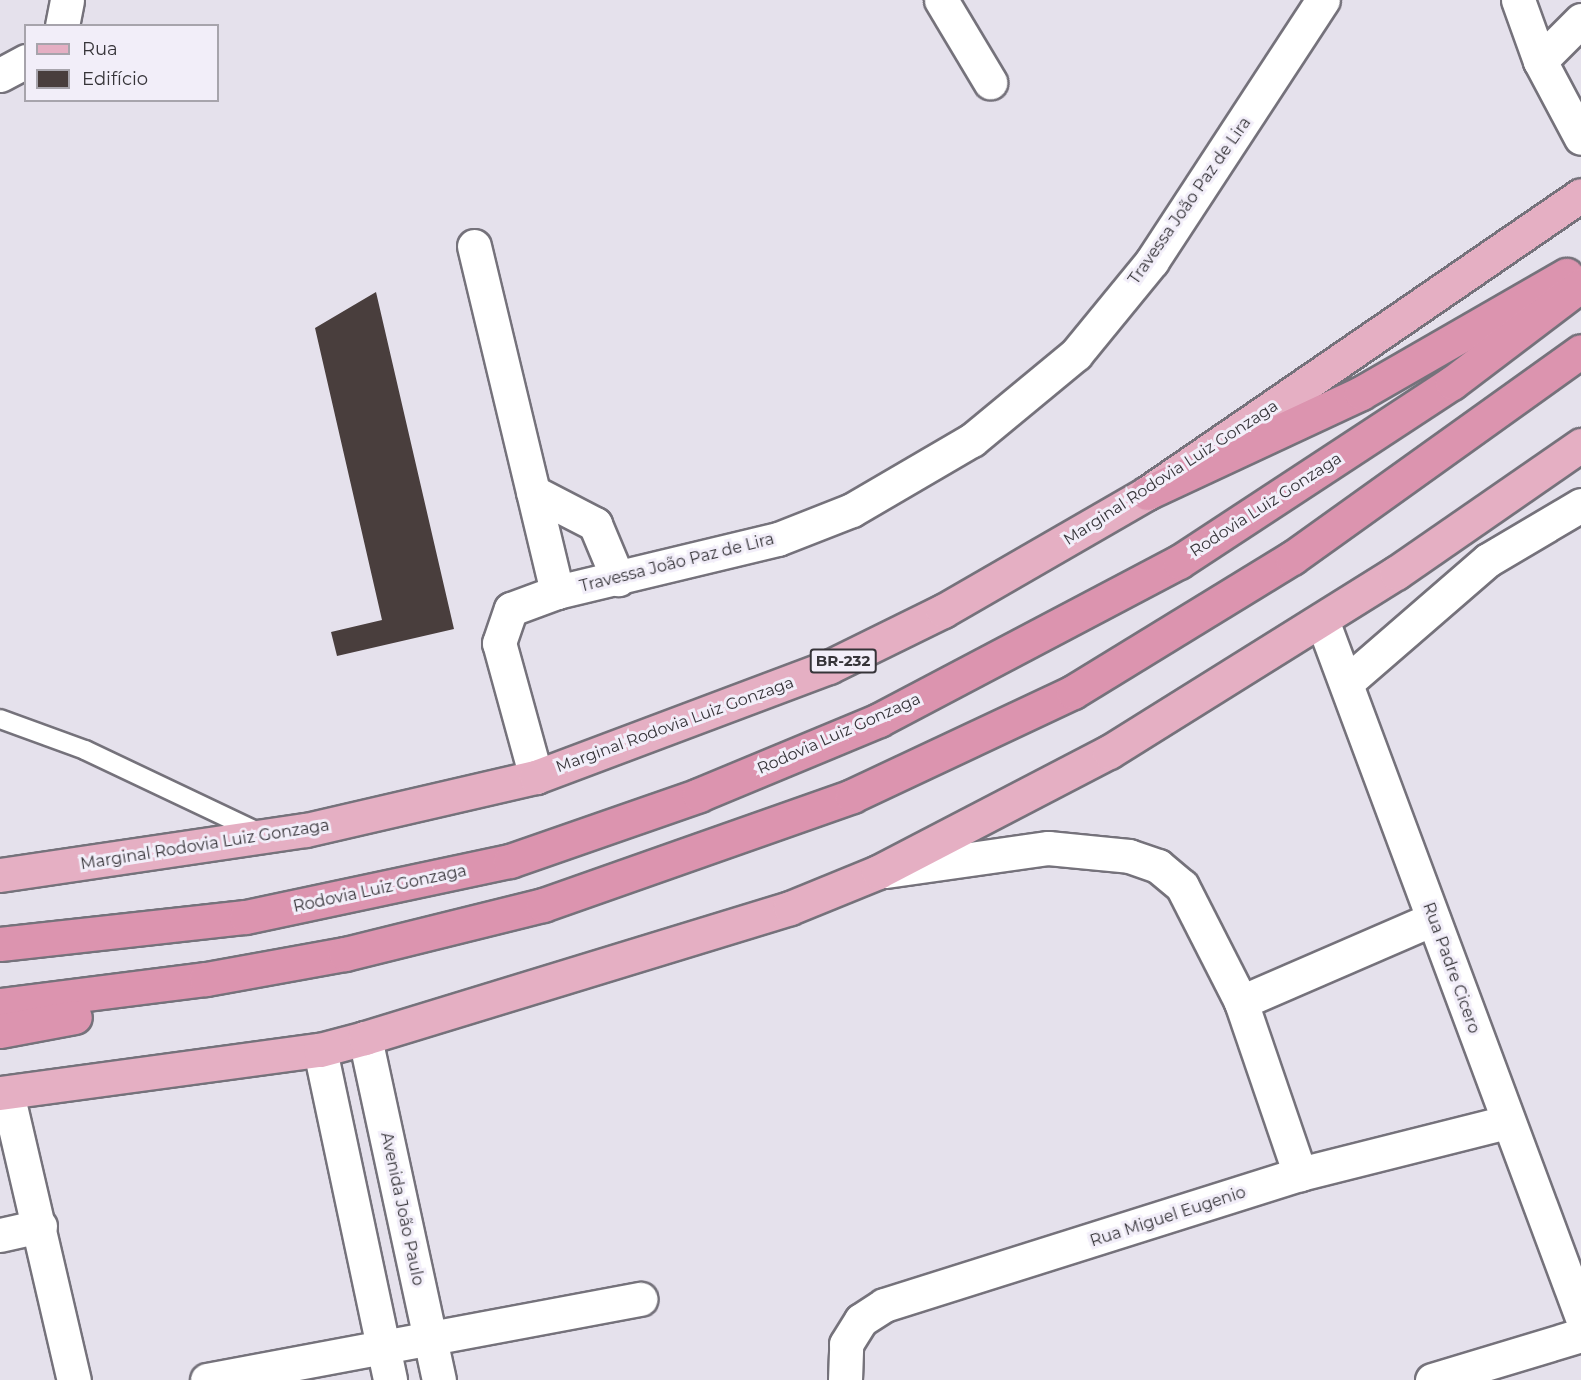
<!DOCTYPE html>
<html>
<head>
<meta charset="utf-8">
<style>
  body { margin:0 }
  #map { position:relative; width:1581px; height:1380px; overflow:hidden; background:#e5e1ec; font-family:Montserrat,sans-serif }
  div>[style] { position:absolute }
  .building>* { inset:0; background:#493e3d }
  .roads { filter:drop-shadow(2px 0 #75727b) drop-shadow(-2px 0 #75727b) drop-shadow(0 2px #75727b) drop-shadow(0 -2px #75727b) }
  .service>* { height:18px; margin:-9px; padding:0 9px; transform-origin:9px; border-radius:9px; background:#fff }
  .minor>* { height:33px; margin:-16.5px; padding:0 16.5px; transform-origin:16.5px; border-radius:16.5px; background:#fff }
  .primary>* { height:33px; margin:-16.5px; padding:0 16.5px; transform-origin:16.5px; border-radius:16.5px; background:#e5afc3 }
  .trunk>* { height:33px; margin:-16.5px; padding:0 16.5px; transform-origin:16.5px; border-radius:16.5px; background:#dc94af }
  span { translate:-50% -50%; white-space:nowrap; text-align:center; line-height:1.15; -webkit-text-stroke:6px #f2eef9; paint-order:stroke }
  .shield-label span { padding:2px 4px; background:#f2eef9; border:2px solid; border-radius:4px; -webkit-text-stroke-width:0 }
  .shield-label { font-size:15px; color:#363439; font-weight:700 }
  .street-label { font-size:16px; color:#363439 }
  .legend { position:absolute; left:24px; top:24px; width:195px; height:78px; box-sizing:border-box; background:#f2eef9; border:2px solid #a7a4ac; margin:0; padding:8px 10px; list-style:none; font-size:18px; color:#363439 }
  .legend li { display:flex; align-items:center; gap:12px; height:30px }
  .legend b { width:30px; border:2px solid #a7a4ac }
</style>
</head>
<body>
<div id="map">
  <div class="building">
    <div style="clip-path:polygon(376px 292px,454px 629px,337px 656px,331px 632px,382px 620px,315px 328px)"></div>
  </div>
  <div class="roads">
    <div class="service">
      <div style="left:0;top:719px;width:90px;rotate:20deg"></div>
      <div style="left:85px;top:750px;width:194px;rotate:25.4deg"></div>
    </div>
    <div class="minor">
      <div style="left:941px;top:0;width:96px;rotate:59.1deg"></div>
      <div style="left:1518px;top:0;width:65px;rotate:70.2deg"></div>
      <div style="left:1540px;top:61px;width:87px;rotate:62deg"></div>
      <div style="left:62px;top:26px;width:26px;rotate:-79deg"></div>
      <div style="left:1540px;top:61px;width:58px;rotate:-45deg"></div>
      <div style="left:0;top:75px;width:30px;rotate:-28deg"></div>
      <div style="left:474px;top:246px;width:356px;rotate:76.5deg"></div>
      <div style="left:533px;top:492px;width:70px;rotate:27.3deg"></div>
      <div style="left:595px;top:524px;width:60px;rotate:67.3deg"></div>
      <div style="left:1322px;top:620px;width:742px;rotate:69.56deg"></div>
      <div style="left:1347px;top:682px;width:186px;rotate:-40.9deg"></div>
      <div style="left:1488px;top:560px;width:108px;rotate:-30.6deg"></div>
      <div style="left:536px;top:777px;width:139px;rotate:-105.4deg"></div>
      <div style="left:499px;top:643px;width:36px;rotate:-71deg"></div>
      <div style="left:511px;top:609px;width:49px;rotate:-20.3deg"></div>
      <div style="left:557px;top:592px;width:227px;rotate:-13.5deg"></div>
      <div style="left:778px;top:539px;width:79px;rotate:-21.4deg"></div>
      <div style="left:852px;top:510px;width:139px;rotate:-30.3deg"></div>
      <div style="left:972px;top:440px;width:135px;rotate:-39.6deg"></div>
      <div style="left:1076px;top:354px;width:120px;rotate:-50.7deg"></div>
      <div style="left:1152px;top:261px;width:312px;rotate:-56.8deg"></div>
      <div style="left:886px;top:871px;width:164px;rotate:-8.1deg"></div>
      <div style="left:1048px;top:848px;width:81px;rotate:5.6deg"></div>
      <div style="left:1129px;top:856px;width:31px;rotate:19deg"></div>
      <div style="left:1158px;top:866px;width:31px;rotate:40deg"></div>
      <div style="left:1182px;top:886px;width:130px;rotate:63deg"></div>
      <div style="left:1241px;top:1002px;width:182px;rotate:71.1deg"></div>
      <div style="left:1241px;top:1002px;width:209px;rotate:-23.4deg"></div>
      <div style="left:365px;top:1038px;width:350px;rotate:77.8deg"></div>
      <div style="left:320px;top:1050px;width:337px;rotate:78deg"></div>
      <div style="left:7px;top:1093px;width:295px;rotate:76.9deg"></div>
      <div style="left:0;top:1235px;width:41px;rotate:-12.7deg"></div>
      <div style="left:207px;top:1380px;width:441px;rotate:-10.6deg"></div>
      <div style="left:845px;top:1380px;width:36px;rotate:-88deg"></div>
      <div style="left:846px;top:1344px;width:28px;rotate:-58deg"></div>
      <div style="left:861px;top:1320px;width:27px;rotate:-33deg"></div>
      <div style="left:884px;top:1305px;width:436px;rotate:-17.5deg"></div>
      <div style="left:1300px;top:1174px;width:213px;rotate:-14.1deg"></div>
      <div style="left:1432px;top:1380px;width:156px;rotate:-16.8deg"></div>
    </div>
    <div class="primary">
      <div style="left:0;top:875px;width:309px;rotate:-8.4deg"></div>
      <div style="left:306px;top:830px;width:236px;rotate:-13deg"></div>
      <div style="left:536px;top:777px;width:313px;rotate:-20.6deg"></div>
      <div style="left:829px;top:667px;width:127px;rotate:-26.2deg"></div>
      <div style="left:943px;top:611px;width:236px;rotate:-30deg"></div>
      <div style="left:1147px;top:493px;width:526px;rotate:-34.47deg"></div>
      <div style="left:0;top:1093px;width:323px;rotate:-7.7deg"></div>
      <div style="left:320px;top:1050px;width:47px;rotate:-14.9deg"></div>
      <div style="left:365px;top:1038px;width:444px;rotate:-17deg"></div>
      <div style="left:790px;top:908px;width:95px;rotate:-22.2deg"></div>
      <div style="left:878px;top:872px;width:260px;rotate:-27.5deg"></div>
      <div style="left:1109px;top:752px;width:338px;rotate:-32deg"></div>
      <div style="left:1396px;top:573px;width:225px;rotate:-34.7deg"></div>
    </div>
    <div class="trunk">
      <div style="left:1147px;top:493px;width:236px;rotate:-25deg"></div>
      <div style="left:1361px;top:393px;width:237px;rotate:-29.9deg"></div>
      <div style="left:0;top:944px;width:247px;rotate:-6.3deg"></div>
      <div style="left:246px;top:917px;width:270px;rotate:-12deg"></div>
      <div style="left:510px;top:861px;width:200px;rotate:-19.2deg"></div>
      <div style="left:699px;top:795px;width:195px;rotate:-22.6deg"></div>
      <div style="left:879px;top:720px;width:339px;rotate:-27.8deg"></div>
      <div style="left:1179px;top:562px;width:326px;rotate:-33.3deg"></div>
      <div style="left:1452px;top:383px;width:162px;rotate:-37.2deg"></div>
      <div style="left:0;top:1005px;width:208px;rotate:-7.2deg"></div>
      <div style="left:206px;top:979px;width:141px;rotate:-10.2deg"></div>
      <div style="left:345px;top:954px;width:204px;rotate:-13.9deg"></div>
      <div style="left:543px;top:905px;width:328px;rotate:-19.4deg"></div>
      <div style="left:852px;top:796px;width:244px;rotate:-25.2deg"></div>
      <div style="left:1073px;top:692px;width:257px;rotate:-31.5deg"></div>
      <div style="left:1292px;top:558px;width:355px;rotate:-35.6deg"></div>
      <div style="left:0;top:1031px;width:76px;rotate:-10.6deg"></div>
    </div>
  </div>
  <div class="shield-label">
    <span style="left:843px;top:661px">BR-232</span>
  </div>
  <div class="street-label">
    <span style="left:1190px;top:201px;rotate:-55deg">Travessa João Paz de Lira</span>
    <span style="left:1171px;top:473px;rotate:-33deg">Marginal Rodovia Luiz Gonzaga</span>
    <span style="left:1266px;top:505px;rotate:-33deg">Rodovia Luiz Gonzaga</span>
    <span style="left:677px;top:563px;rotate:-14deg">Travessa João Paz de Lira</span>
    <span style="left:675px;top:725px;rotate:-20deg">Marginal Rodovia Luiz Gonzaga</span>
    <span style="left:839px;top:734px;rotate:-24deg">Rodovia Luiz Gonzaga</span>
    <span style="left:205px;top:845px;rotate:-9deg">Marginal Rodovia Luiz Gonzaga</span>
    <span style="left:380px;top:889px;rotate:-12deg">Rodovia Luiz Gonzaga</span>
    <span style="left:1451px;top:968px;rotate:70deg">Rua Padre Cicero</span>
    <span style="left:402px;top:1209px;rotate:78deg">Avenida João Paulo</span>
    <span style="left:1168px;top:1217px;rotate:-18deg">Rua Miguel Eugenio</span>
  </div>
  <ul class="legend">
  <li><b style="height:8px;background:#e5afc3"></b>Rua</li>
  <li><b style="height:16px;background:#493e3d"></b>Edifício</li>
  </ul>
</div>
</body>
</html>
